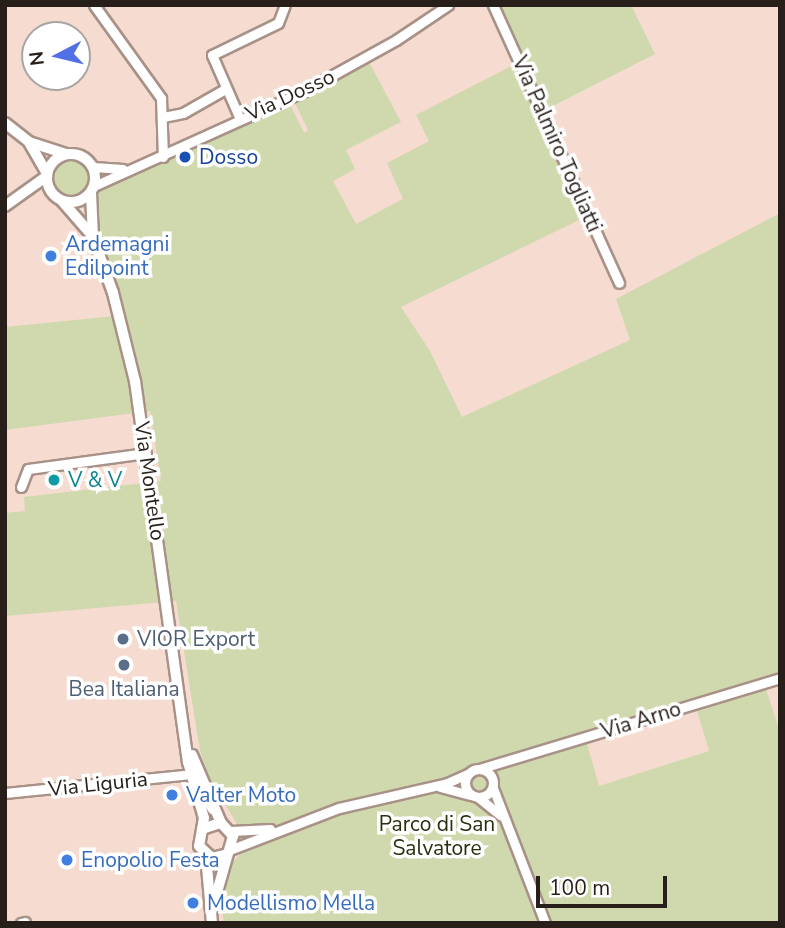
<!DOCTYPE html>
<html>
<head>
<meta charset="utf-8">
<style>
  body { margin:0 }
  #map { position:relative; width:785px; height:928px; overflow:hidden; background:#f5dbd0; font-family:"Nunito Sans",sans-serif }
  div>[style] { position:absolute }
  .green>* { inset:0; background:#d0d9ad }
  .roads { filter:drop-shadow(2px 0 #a89187) drop-shadow(-2px 0 #a89187) drop-shadow(0 2px #a89187) drop-shadow(0 -2px #a89187) }
  .minor>* { height:9px; margin:-4.5px; padding:0 4.5px; transform-origin:4.5px; border-radius:4.5px; background:#fff }
  .minor>.ring { margin:-4.5px; padding:0; box-sizing:content-box; background:none; border:9px solid #fff; border-radius:50% }
  .tertiary>* { height:10px; margin:-5px; padding:0 5px; transform-origin:5px; border-radius:5px; background:#fff }
  .tertiary>.ring { margin:-5px; padding:0; box-sizing:content-box; background:none; border:10px solid #fff; border-radius:50% }
  .dots>* { width:19px; height:19px; translate:-50% -50%; box-sizing:border-box; border:4px solid #fff; border-radius:50% }
  span { translate:-50% -50%; white-space:nowrap; text-align:center; line-height:1.15; -webkit-text-stroke:7px #fff; paint-order:stroke }
  .street-label { font-size:21px; color:#281f1b }
  .transit-label { font-size:21px; color:#164399 }
  .left { translate:0 -50%; text-align:left }
  .shop-label { font-size:21px; color:#366cbe }
  .culture-label { font-size:21px; color:#0d838f }
  .service-label { font-size:21px; color:#4e5e75 }
  .park-label { font-size:21px; color:#292f0e }
  .frame { position:absolute; inset:0; border:7px solid #281f1b; pointer-events:none }
  .north { position:absolute; left:21px; top:21px; width:70px; height:70px; box-sizing:border-box; background:#fff; border:2px solid #a9a5a4; border-radius:50%; rotate:263deg; font-size:19px; font-weight:700; line-height:28px; text-align:center; color:#281f1b }
  .north::after { content:''; display:block; margin:auto; width:24px; height:32px; background:#5270e5; clip-path:polygon(50% 0,100% 100%,50% 72%,0 100%) }
  .scale { position:absolute; left:536px; top:876px; width:131px; height:32px; box-sizing:border-box; border:4px solid #281f1b; border-top:0; padding-left:9px; font-size:21px; line-height:24px; white-space:nowrap; color:#281f1b; -webkit-text-stroke:5px #fff; paint-order:stroke }
</style>
</head>
<body>
<div id="map">
  <div class="green">
    <div style="clip-path:polygon(evenodd,494px 5px,631px 5px,655px 54px,539px 113px,585px 217px,401px 307px,430px 351px,462px 417px,630px 340px,616px 299px,780px 213px,780px 684px,766px 689px,780px 732px,780px 923px,224px 923px,221px 900px,227px 868px,242px 852px,238px 826px,210px 779px,200px 751px,176px 601px,5px 616px,5px 513px,25px 511px,24px 497px,161px 481px,150px 411px,5px 430px,5px 327px,125px 315px,79px 197px,67px 198px,54px 188px,56px 167px,70px 159px,86px 165px,91px 181px,85px 194px,289px 102px,304px 133px,308px 130px,293px 99px,369px 62px,401px 122px,346px 150px,355px 169px,333px 181px,356px 224px,403px 199px,387px 163px,429px 141px,416px 115px,521px 61px,494px 5px,696px 707px,709px 751px,599px 786px,586px 740px,696px 707px)"></div>
  </div>
  <div class="roads">
    <div class="minor">
      <div style="left:94px;top:5px;width:115px;rotate:54.2deg"></div>
      <div style="left:161px;top:98px;width:59px;rotate:88.1deg"></div>
      <div style="left:493px;top:5px;width:305px;rotate:65.6deg"></div>
      <div style="left:163px;top:117px;width:20px;rotate:-11deg"></div>
      <div style="left:183px;top:113px;width:48px;rotate:-29.7deg"></div>
      <div style="left:240px;top:119px;width:70px;rotate:-113.6deg"></div>
      <div style="left:212px;top:55px;width:73px;rotate:-25.9deg"></div>
      <div style="left:278px;top:23px;width:19px;rotate:-69deg"></div>
      <div style="left:93px;top:167px;width:30px;rotate:4deg"></div>
      <div style="left:94px;top:186px;width:230px;rotate:-24.3deg"></div>
      <div style="left:304px;top:91px;width:105px;rotate:-29deg"></div>
      <div style="left:396px;top:40px;width:63px;rotate:-33.9deg"></div>
      <div style="left:21px;top:487px;width:19px;rotate:-69deg"></div>
      <div style="left:28px;top:469px;width:119px;rotate:-7.7deg"></div>
      <div class="ring" style="left:465px;top:769px;width:19px;height:19px"></div>
      <div style="left:479px;top:769px;width:314px;rotate:-16.8deg"></div>
      <div style="left:440px;top:787px;width:30px;rotate:15deg"></div>
      <div style="left:493px;top:788px;width:145px;rotate:68.9deg"></div>
      <div style="left:5px;top:793px;width:187px;rotate:-5.8deg"></div>
      <div style="left:191px;top:774px;width:41px;rotate:59deg"></div>
      <div style="left:479px;top:798px;width:28px;rotate:39deg"></div>
      <div style="left:231px;top:831px;width:39px;rotate:-3deg"></div>
      <div style="left:232px;top:849px;width:115px;rotate:-21deg"></div>
      <div style="left:339px;top:808px;width:111px;rotate:-13deg"></div>
      <div style="left:447px;top:783px;width:24px;rotate:-24deg"></div>
      <div style="left:21px;top:923px;width:4px;rotate:-14deg"></div>
    </div>
    <div class="tertiary">
      <div style="left:5px;top:123px;width:31px;rotate:38deg"></div>
      <div style="left:29px;top:142px;width:39px;rotate:18deg"></div>
      <div style="left:30px;top:144px;width:34px;rotate:60deg"></div>
      <div class="ring" style="left:47px;top:154px;width:38px;height:38px"></div>
      <div style="left:91px;top:193px;width:44px;rotate:87.4deg"></div>
      <div style="left:93px;top:237px;width:59px;rotate:70.3deg"></div>
      <div style="left:113px;top:293px;width:91px;rotate:76deg"></div>
      <div style="left:135px;top:381px;width:385px;rotate:82.1deg"></div>
      <div style="left:188px;top:762px;width:58px;rotate:74.1deg"></div>
      <div style="left:204px;top:818px;width:28px;rotate:100deg"></div>
      <div style="left:199px;top:846px;width:18px;rotate:43deg"></div>
      <div style="left:212px;top:858px;width:16px;rotate:-14deg"></div>
      <div style="left:62px;top:201px;width:43px;rotate:48.8deg"></div>
      <div style="left:5px;top:206px;width:52px;rotate:-35.5deg"></div>
      <div style="left:192px;top:755px;width:74px;rotate:66.9deg"></div>
      <div style="left:202px;top:829px;width:20px;rotate:-18deg"></div>
      <div style="left:221px;top:823px;width:18px;rotate:47deg"></div>
      <div style="left:233px;top:836px;width:80px;rotate:105.9deg"></div>
      <div style="left:206px;top:855px;width:68px;rotate:85deg"></div>
    </div>
  </div>
  <div class="dots">
    <div style="left:185px;top:157px;background:#1a4fb4"></div>
    <div style="left:51px;top:256px;background:#3f7fe0"></div>
    <div style="left:54px;top:480px;background:#0f9aa8"></div>
    <div style="left:123px;top:639px;background:#5c6f8a"></div>
    <div style="left:124px;top:665px;background:#5c6f8a"></div>
    <div style="left:172px;top:795px;background:#3f7fe0"></div>
    <div style="left:67px;top:860px;background:#3f7fe0"></div>
    <div style="left:193px;top:903px;background:#3f7fe0"></div>
  </div>
  <div class="street-label">
    <span style="left:290px;top:95px;rotate:-25deg">Via Dosso</span>
    <span style="left:557px;top:144px;rotate:66deg">Via Palmiro Togliatti</span>
    <span style="left:150px;top:481px;rotate:82deg">Via Montello</span>
    <span style="left:641px;top:720px;rotate:-17deg">Via Arno</span>
    <span style="left:98px;top:784px;rotate:-6deg">Via Liguria</span>
  </div>
  <div class="transit-label">
    <span class="left" style="left:199px;top:157px">Dosso</span>
  </div>
  <div class="shop-label">
    <span class="left" style="left:65px;top:256px">Ardemagni<br>Edilpoint</span>
    <span class="left" style="left:186px;top:795px">Valter Moto</span>
    <span class="left" style="left:81px;top:860px">Enopolio Festa</span>
    <span class="left" style="left:207px;top:903px">Modellismo Mella</span>
  </div>
  <div class="culture-label">
    <span class="left" style="left:68px;top:480px">V &amp; V</span>
  </div>
  <div class="service-label">
    <span class="left" style="left:137px;top:639px">VIOR Export</span>
    <span style="left:124px;top:689px">Bea Italiana</span>
  </div>
  <div class="park-label">
    <span style="left:437px;top:836px">Parco di San<br>Salvatore</span>
  </div>
  <div class="frame"></div>
  <div class="north">N</div>
  <div class="scale">100 m</div>
</div>
</body>
</html>
